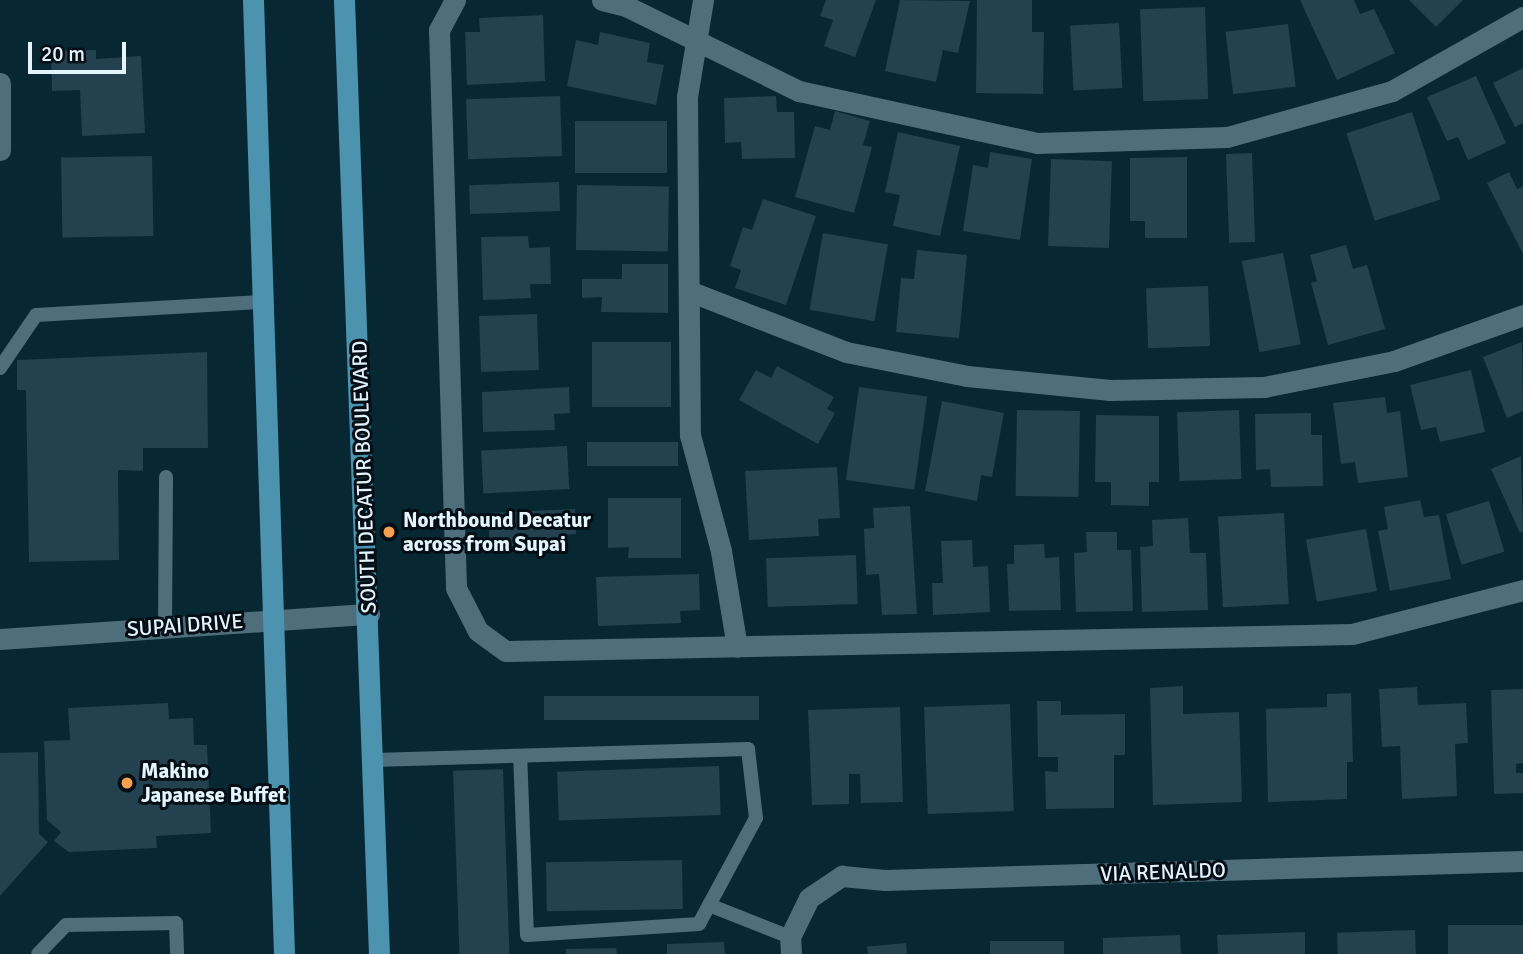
<!DOCTYPE html>
<html>
<head>
<meta charset="utf-8">
<style>
  body { margin:0 }
  #map { position:relative; width:1523px; height:954px; overflow:hidden; background:#072733; font-family:Signika,sans-serif }
  div>[style] { position:absolute }
  .building>* { inset:0; background:#23414e; transform-origin:0 0 }
  .service>* { height:14px; margin:-7px; padding:0 7px; transform-origin:7px; border-radius:7px; background:#4e6e7c }
  .minor>* { height:21px; margin:-10.5px; padding:0 10.5px; transform-origin:10.5px; border-radius:10.5px; background:#4e6e7c }
  .tertiary>* { height:21px; margin:-10.5px; padding:0 10.5px; transform-origin:10.5px; border-radius:10.5px; background:#4e6e7c }
  .primary>* { height:21px; margin:-10.5px; padding:0 10.5px; transform-origin:10.5px; border-radius:10.5px; background:#4b93af }
  .dots>* { width:19px; height:19px; translate:-50% -50%; box-sizing:border-box; border:4px solid #040e14; border-radius:50% }
  span { translate:-50% -50%; white-space:nowrap; text-align:center; line-height:1.15; -webkit-text-stroke:6px #040e14; paint-order:stroke }
  .street-label { font-size:21px; color:#e3f4fd }
  .poi-label { font-size:21px; color:#e3f4fd; font-weight:700 }
  .left { translate:0 -50%; text-align:left }
  .scale { position:absolute; left:28px; top:42px; width:98px; height:32px; box-sizing:border-box; border:4px solid #e3f4fd; border-top:0; padding-left:9px; font-size:21px; line-height:24px; white-space:nowrap; color:#e3f4fd; -webkit-text-stroke:5px #040e14; paint-order:stroke }
</style>
</head>
<body>
<div id="map">
  <div class="building">
    <div style="clip-path:polygon(826px 0,876px 0,855px 57px,824px 46px,833px 20px,820px 16px)"></div>
    <div style="clip-path:polygon(900px 0,970px 1px,958px 53px,943px 50px,936px 82px,885px 71px)"></div>
    <div style="clip-path:polygon(977px 0,1032px 0,1032px 32px,1044px 32px,1043px 94px,976px 93px)"></div>
    <div style="clip-path:polygon(1300px 0,1354px 0,1360px 14px,1374px 9px,1395px 53px,1337px 80px)"></div>
    <div style="clip-path:polygon(1409px 0,1463px 0,1436px 27px)"></div>
    <div style="left:1205px;top:7px;width:92px;height:65px;rotate:88deg"></div>
    <div style="clip-path:polygon(543px 15px,545px 81px,467px 85px,465px 32px,480px 32px,479px 18px)"></div>
    <div style="left:1119px;top:23px;width:65px;height:49px;rotate:87deg"></div>
    <div style="left:1288px;top:24px;width:63px;height:63px;rotate:83deg"></div>
    <div style="clip-path:polygon(600px 32px,650px 43px,647px 62px,664px 65px,656px 105px,567px 86px,576px 40px,598px 45px)"></div>
    <div style="clip-path:polygon(96px 50px,96px 59px,141px 56px,145px 133px,82px 136px,80px 90px,52px 91px,51px 51px)"></div>
    <div style="clip-path:polygon(1523px 68px,1523px 123px,1515px 127px,1493px 83px)"></div>
    <div style="clip-path:polygon(1476px 76px,1506px 143px,1468px 160px,1458px 137px,1447px 141px,1427px 97px)"></div>
    <div style="left:560px;top:96px;width:60px;height:94px;rotate:88deg"></div>
    <div style="clip-path:polygon(776px 96px,777px 112px,794px 112px,795px 158px,742px 159px,741px 142px,725px 143px,724px 98px)"></div>
    <div style="clip-path:polygon(835px 111px,870px 121px,863px 145px,872px 147px,854px 213px,795px 197px,815px 126px,830px 130px)"></div>
    <div style="left:1412px;top:112px;width:92px;height:69px;rotate:72deg"></div>
    <div style="left:575px;top:121px;width:92px;height:52px"></div>
    <div style="clip-path:polygon(898px 132px,960px 146px,940px 236px,893px 226px,900px 195px,885px 192px)"></div>
    <div style="clip-path:polygon(990px 152px,1032px 159px,1020px 240px,963px 231px,973px 165px,988px 168px)"></div>
    <div style="left:1252px;top:153px;width:89px;height:26px;rotate:88deg"></div>
    <div style="left:152px;top:156px;width:80px;height:91px;rotate:89deg"></div>
    <div style="clip-path:polygon(1187px 157px,1187px 238px,1145px 238px,1145px 221px,1130px 221px,1130px 158px)"></div>
    <div style="left:1051px;top:159px;width:61px;height:87px;rotate:2deg"></div>
    <div style="clip-path:polygon(1509px 172px,1517px 189px,1523px 186px,1523px 254px,1487px 183px)"></div>
    <div style="left:559px;top:182px;width:29px;height:90px;rotate:88deg"></div>
    <div style="left:577px;top:185px;width:92px;height:65px;rotate:1deg"></div>
    <div style="clip-path:polygon(763px 199px,816px 216px,786px 305px,735px 288px,741px 270px,730px 266px,743px 227px,752px 230px)"></div>
    <div style="left:823px;top:233px;width:66px;height:78px;rotate:10deg"></div>
    <div style="clip-path:polygon(528px 236px,529px 248px,550px 247px,551px 284px,530px 284px,531px 298px,483px 300px,481px 237px)"></div>
    <div style="clip-path:polygon(1346px 245px,1353px 269px,1367px 265px,1385px 329px,1328px 345px,1311px 283px,1317px 281px,1310px 255px)"></div>
    <div style="clip-path:polygon(917px 250px,967px 255px,959px 338px,896px 332px,901px 278px,914px 279px)"></div>
    <div style="left:1283px;top:253px;width:93px;height:42px;rotate:79deg"></div>
    <div style="clip-path:polygon(622px 264px,668px 264px,668px 313px,601px 312px,602px 297px,582px 298px,582px 279px,622px 279px)"></div>
    <div style="left:1208px;top:286px;width:60px;height:62px;rotate:88deg"></div>
    <div style="left:537px;top:314px;width:56px;height:58px;rotate:88deg"></div>
    <div style="left:592px;top:342px;width:79px;height:65px"></div>
    <div style="clip-path:polygon(1522px 342px,1523px 411px,1507px 418px,1483px 357px)"></div>
    <div style="clip-path:polygon(207px 352px,208px 448px,143px 448px,143px 471px,118px 470px,119px 560px,29px 562px,26px 390px,17px 390px,17px 360px)"></div>
    <div style="clip-path:polygon(777px 366px,834px 397px,827px 409px,835px 413px,818px 444px,739px 400px,756px 370px,771px 378px)"></div>
    <div style="clip-path:polygon(1471px 370px,1485px 432px,1440px 442px,1436px 427px,1421px 430px,1410px 385px)"></div>
    <div style="clip-path:polygon(569px 387px,570px 413px,554px 414px,555px 430px,483px 432px,482px 392px)"></div>
    <div style="left:859px;top:387px;width:69px;height:94px;rotate:8deg"></div>
    <div style="clip-path:polygon(1385px 397px,1387px 413px,1400px 411px,1408px 477px,1358px 483px,1355px 462px,1341px 464px,1333px 403px)"></div>
    <div style="clip-path:polygon(942px 401px,1004px 413px,992px 477px,981px 475px,977px 501px,925px 491px)"></div>
    <div style="left:1017px;top:410px;width:63px;height:86px;rotate:1deg"></div>
    <div style="left:1239px;top:410px;width:69px;height:62px;rotate:88deg"></div>
    <div style="clip-path:polygon(1311px 413px,1311px 435px,1322px 435px,1323px 486px,1271px 487px,1270px 469px,1256px 470px,1255px 414px)"></div>
    <div style="clip-path:polygon(1096px 415px,1159px 416px,1159px 482px,1149px 482px,1149px 506px,1111px 505px,1111px 482px,1095px 482px)"></div>
    <div style="left:587px;top:442px;width:91px;height:24px"></div>
    <div style="left:567px;top:446px;width:43px;height:86px;rotate:87deg"></div>
    <div style="clip-path:polygon(1521px 456px,1523px 531px,1520px 533px,1491px 469px)"></div>
    <div style="clip-path:polygon(837px 467px,840px 518px,818px 519px,819px 536px,749px 540px,745px 471px)"></div>
    <div style="clip-path:polygon(608px 498px,681px 498px,681px 558px,628px 558px,629px 547px,608px 548px)"></div>
    <div style="clip-path:polygon(1420px 500px,1424px 517px,1439px 515px,1451px 579px,1390px 591px,1378px 531px,1388px 529px,1384px 507px)"></div>
    <div style="left:1489px;top:501px;width:53px;height:45px;rotate:73deg"></div>
    <div style="clip-path:polygon(910px 506px,917px 614px,882px 615px,879px 574px,866px 575px,864px 529px,874px 528px,873px 508px)"></div>
    <div style="clip-path:polygon(575px 509px,576px 534px,561px 535px,561px 550px,490px 553px,488px 513px)"></div>
    <div style="left:1284px;top:513px;width:91px;height:66px;rotate:87deg"></div>
    <div style="clip-path:polygon(1188px 518px,1190px 553px,1206px 553px,1208px 610px,1142px 612px,1140px 547px,1153px 546px,1152px 520px)"></div>
    <div style="left:1366px;top:529px;width:63px;height:61px;rotate:80deg"></div>
    <div style="clip-path:polygon(1086px 532px,1117px 532px,1117px 550px,1131px 550px,1133px 611px,1076px 612px,1074px 553px,1087px 552px)"></div>
    <div style="clip-path:polygon(972px 540px,973px 567px,988px 566px,990px 612px,933px 615px,932px 583px,943px 583px,941px 541px)"></div>
    <div style="clip-path:polygon(1044px 544px,1045px 558px,1059px 557px,1061px 610px,1009px 611px,1007px 564px,1014px 564px,1014px 545px)"></div>
    <div style="left:856px;top:555px;width:49px;height:90px;rotate:88deg"></div>
    <div style="clip-path:polygon(699px 574px,700px 610px,680px 611px,681px 623px,598px 626px,596px 577px)"></div>
    <div style="clip-path:polygon(1183px 686px,1183px 714px,1239px 712px,1242px 802px,1153px 805px,1150px 688px)"></div>
    <div style="clip-path:polygon(1417px 687px,1418px 705px,1466px 703px,1468px 743px,1455px 744px,1457px 796px,1402px 799px,1400px 746px,1382px 747px,1379px 689px)"></div>
    <div style="clip-path:polygon(1523px 689px,1523px 763px,1516px 764px,1516px 773px,1523px 773px,1523px 793px,1494px 794px,1491px 690px)"></div>
    <div style="clip-path:polygon(1351px 693px,1353px 762px,1347px 762px,1347px 799px,1268px 802px,1266px 709px,1327px 707px,1327px 694px)"></div>
    <div style="left:759px;top:696px;width:24px;height:215px;rotate:90deg"></div>
    <div style="clip-path:polygon(1037px 701px,1061px 701px,1061px 715px,1125px 714px,1125px 755px,1114px 755px,1114px 808px,1046px 809px,1045px 771px,1058px 772px,1058px 757px,1038px 757px)"></div>
    <div style="clip-path:polygon(168px 703px,169px 719px,193px 718px,194px 745px,207px 745px,211px 833px,156px 836px,157px 848px,69px 852px,54px 841px,61px 832px,47px 820px,44px 741px,70px 740px,68px 708px)"></div>
    <div style="left:1010px;top:704px;width:107px;height:86px;rotate:88deg"></div>
    <div style="clip-path:polygon(900px 707px,903px 802px,861px 803px,860px 774px,849px 774px,849px 804px,812px 805px,808px 710px)"></div>
    <div style="clip-path:polygon(38px 752px,39px 834px,48px 842px,0 896px,0 753px)"></div>
    <div style="left:719px;top:766px;width:49px;height:162px;rotate:88deg"></div>
    <div style="left:503px;top:769px;width:185px;height:50px;rotate:88deg"></div>
    <div style="left:682px;top:860px;width:49px;height:136px;rotate:89deg"></div>
    <div style="left:1523px;top:925px;width:29px;height:75px;rotate:90deg"></div>
    <div style="left:1415px;top:930px;width:24px;height:78px;rotate:88deg"></div>
    <div style="clip-path:polygon(1305px 932px,1305px 954px,1218px 954px,1217px 935px)"></div>
    <div style="clip-path:polygon(1180px 935px,1181px 954px,1103px 954px,1103px 938px)"></div>
    <div style="left:990px;top:941px;width:74px;height:13px"></div>
    <div style="clip-path:polygon(724px 942px,725px 954px,667px 954px,667px 944px)"></div>
    <div style="left:906px;top:943px;width:11px;height:39px;rotate:85deg"></div>
    <div style="clip-path:polygon(616px 948px,617px 954px,566px 954px,566px 949px)"></div>
  </div>
  <div class="service">
    <div style="left:0;top:368px;width:64px;rotate:-55.8deg"></div>
    <div style="left:36px;top:315px;width:225px;rotate:-3.3deg"></div>
    <div style="left:165px;top:625px;width:148px;rotate:-89.6deg"></div>
    <div style="left:374px;top:760px;width:374px;rotate:-1.7deg"></div>
    <div style="left:748px;top:749px;width:69px;rotate:83.4deg"></div>
    <div style="left:756px;top:818px;width:120px;rotate:118.3deg"></div>
    <div style="left:699px;top:924px;width:172px;rotate:176.3deg"></div>
    <div style="left:527px;top:935px;width:179px;rotate:-92.2deg"></div>
    <div style="left:709px;top:905px;width:87px;rotate:21.6deg"></div>
    <div style="left:38px;top:954px;width:40px;rotate:-46deg"></div>
    <div style="left:66px;top:925px;width:110px;rotate:-1deg"></div>
    <div style="left:176px;top:923px;width:31px;rotate:88deg"></div>
  </div>
  <div class="minor">
    <div style="left:455px;top:0;width:34px;rotate:118deg"></div>
    <div style="left:439px;top:30px;width:558px;rotate:88.25deg"></div>
    <div style="left:456px;top:588px;width:48px;rotate:62.9deg"></div>
    <div style="left:478px;top:631px;width:34px;rotate:36deg"></div>
    <div style="left:506px;top:651px;width:846px;rotate:-1.15deg"></div>
    <div style="left:1352px;top:634px;width:177px;rotate:-14.4deg"></div>
    <div style="left:602px;top:0;width:25px;rotate:14deg"></div>
    <div style="left:626px;top:6px;width:193px;rotate:26.2deg"></div>
    <div style="left:799px;top:91px;width:244px;rotate:12.3deg"></div>
    <div style="left:1037px;top:143px;width:190px;rotate:-1.8deg"></div>
    <div style="left:1227px;top:137px;width:171px;rotate:-15.6deg"></div>
    <div style="left:1392px;top:91px;width:150px;rotate:-29.5deg"></div>
    <div style="left:703px;top:0;width:98px;rotate:99.4deg"></div>
    <div style="left:687px;top:97px;width:338px;rotate:89.5deg"></div>
    <div style="left:690px;top:435px;width:120px;rotate:75deg"></div>
    <div style="left:721px;top:551px;width:97px;rotate:80.5deg"></div>
    <div style="left:0;top:83px;width:67px;rotate:90deg"></div>
    <div style="left:689px;top:291px;width:168px;rotate:21.2deg"></div>
    <div style="left:846px;top:352px;width:123px;rotate:11.2deg"></div>
    <div style="left:967px;top:376px;width:144px;rotate:5.6deg"></div>
    <div style="left:1110px;top:390px;width:154px;rotate:-1.1deg"></div>
    <div style="left:1264px;top:387px;width:133px;rotate:-11.3deg"></div>
    <div style="left:1394px;top:361px;width:137px;rotate:-19.6deg"></div>
    <div style="left:791px;top:954px;width:17px;rotate:-93deg"></div>
    <div style="left:790px;top:937px;width:43px;rotate:-64deg"></div>
    <div style="left:809px;top:898px;width:40px;rotate:-34deg"></div>
    <div style="left:842px;top:876px;width:43px;rotate:5.3deg"></div>
    <div style="left:885px;top:880px;width:638px;rotate:-1.71deg"></div>
  </div>
  <div class="tertiary">
    <div style="left:0;top:639px;width:370px;rotate:-3.9deg"></div>
  </div>
  <div class="primary">
    <div style="left:253px;top:0;width:955px;rotate:88.14deg"></div>
    <div style="left:344px;top:0;width:955px;rotate:87.9deg"></div>
  </div>
  <div class="dots">
    <div style="left:389px;top:532px;background:#f8a04b"></div>
    <div style="left:127px;top:783px;background:#f8a04b"></div>
  </div>
  <div class="street-label">
    <span style="left:364px;top:477px;rotate:-92deg">SOUTH DECATUR BOULEVARD</span>
    <span style="left:185px;top:625px;rotate:-4deg">SUPAI DRIVE</span>
    <span style="left:1163px;top:872px;rotate:-2deg">VIA RENALDO</span>
  </div>
  <div class="poi-label">
    <span class="left" style="left:403px;top:532px">Northbound Decatur<br>across from Supai</span>
    <span class="left" style="left:141px;top:783px">Makino<br>Japanese Buffet</span>
  </div>
  <div class="scale">20 m</div>
</div>
</body>
</html>
